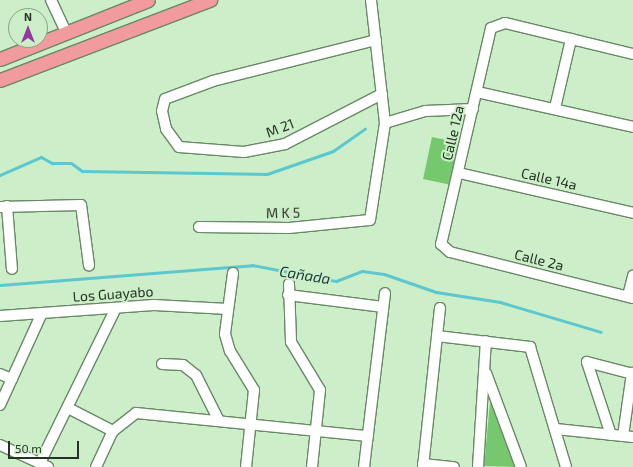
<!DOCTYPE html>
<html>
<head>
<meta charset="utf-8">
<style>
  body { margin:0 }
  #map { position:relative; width:633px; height:467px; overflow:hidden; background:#cceec8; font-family:"Exo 2",sans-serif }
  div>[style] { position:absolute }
  .green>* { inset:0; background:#76c86f; transform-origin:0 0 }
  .stream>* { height:3px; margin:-1.5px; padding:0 1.5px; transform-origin:1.5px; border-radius:1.5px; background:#5cc7cf }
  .roads { filter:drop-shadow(1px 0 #698866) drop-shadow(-1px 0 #698866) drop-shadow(0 1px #698866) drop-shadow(0 -1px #698866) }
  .minor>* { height:10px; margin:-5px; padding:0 5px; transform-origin:5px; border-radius:5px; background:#fff }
  .major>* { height:13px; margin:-6.5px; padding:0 6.5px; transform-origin:6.5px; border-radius:6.5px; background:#f19b9d }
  span { translate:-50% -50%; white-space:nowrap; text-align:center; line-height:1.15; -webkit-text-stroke:4px #cceec8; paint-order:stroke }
  .street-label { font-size:14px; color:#253224 }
  .water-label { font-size:15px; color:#143538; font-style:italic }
  .north { position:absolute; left:8px; top:8px; width:40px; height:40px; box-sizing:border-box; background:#cceec8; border:1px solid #89a386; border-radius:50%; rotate:0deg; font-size:11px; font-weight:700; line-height:16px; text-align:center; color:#253224 }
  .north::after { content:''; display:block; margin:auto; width:14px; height:18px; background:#9437a1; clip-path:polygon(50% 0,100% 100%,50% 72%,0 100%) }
  .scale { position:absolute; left:8px; top:441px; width:71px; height:18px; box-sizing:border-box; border:2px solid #253224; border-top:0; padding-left:5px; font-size:12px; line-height:14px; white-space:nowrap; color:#253224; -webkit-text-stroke:3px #cceec8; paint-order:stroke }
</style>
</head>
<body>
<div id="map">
  <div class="green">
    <div style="left:432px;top:137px;width:29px;height:43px;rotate:12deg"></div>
    <div style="clip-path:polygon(491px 392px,515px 467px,484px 466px)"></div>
  </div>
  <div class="stream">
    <div style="left:0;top:175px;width:45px;rotate:-23.7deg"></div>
    <div style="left:41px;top:157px;width:13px;rotate:29deg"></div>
    <div style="left:52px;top:163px;width:19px"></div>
    <div style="left:71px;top:163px;width:14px;rotate:36deg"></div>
    <div style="left:82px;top:171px;width:185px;rotate:0.9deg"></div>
    <div style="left:267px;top:174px;width:70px;rotate:-19.2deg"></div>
    <div style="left:333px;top:151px;width:39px;rotate:-35deg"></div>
    <div style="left:0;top:285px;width:253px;rotate:-4.5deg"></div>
    <div style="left:252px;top:265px;width:86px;rotate:10.8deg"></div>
    <div style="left:336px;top:281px;width:28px;rotate:-21deg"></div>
    <div style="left:362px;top:271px;width:22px;rotate:8deg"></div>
    <div style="left:384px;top:274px;width:55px;rotate:19.1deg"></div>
    <div style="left:436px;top:292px;width:65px;rotate:8.9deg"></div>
    <div style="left:500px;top:302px;width:105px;rotate:16.5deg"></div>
  </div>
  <div class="roads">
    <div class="minor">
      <div style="left:51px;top:0;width:35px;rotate:65deg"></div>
      <div style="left:376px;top:40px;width:168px;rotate:165.9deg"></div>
      <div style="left:213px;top:81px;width:51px;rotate:159.4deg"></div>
      <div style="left:165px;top:99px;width:12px;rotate:104deg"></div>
      <div style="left:162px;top:111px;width:18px;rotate:77deg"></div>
      <div style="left:166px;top:129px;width:22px;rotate:54deg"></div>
      <div style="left:179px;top:147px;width:65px;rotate:4.4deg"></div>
      <div style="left:244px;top:152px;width:42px;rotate:-11deg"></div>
      <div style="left:285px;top:144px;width:109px;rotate:-27.3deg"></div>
      <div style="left:633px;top:54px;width:132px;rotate:-166.4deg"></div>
      <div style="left:505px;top:23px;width:15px;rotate:160deg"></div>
      <div style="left:491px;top:28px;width:222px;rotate:103deg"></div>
      <div style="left:441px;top:244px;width:12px;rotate:42deg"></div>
      <div style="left:450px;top:252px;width:189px;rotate:14.1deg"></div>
      <div style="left:477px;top:92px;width:160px;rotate:12.6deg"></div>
      <div style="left:555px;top:108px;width:71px;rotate:-76.9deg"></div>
      <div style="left:385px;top:123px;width:42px;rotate:-16.7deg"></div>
      <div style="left:425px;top:111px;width:48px;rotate:-2.4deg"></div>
      <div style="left:459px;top:173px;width:179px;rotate:12.9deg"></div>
      <div style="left:7px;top:206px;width:63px;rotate:85.5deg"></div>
      <div style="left:0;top:207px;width:81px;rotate:-1.4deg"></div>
      <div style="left:81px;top:205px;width:61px;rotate:82.4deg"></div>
      <div style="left:199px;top:227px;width:90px;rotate:0.6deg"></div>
      <div style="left:289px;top:228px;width:81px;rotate:-5.6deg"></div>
      <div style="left:370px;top:220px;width:98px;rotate:-81.2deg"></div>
      <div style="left:385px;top:123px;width:124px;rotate:-96.5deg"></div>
      <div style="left:233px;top:273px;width:62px;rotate:97.5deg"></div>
      <div style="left:225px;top:334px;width:18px;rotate:74deg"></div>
      <div style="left:230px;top:351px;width:46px;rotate:58.4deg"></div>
      <div style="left:254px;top:390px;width:77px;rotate:95.9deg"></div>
      <div style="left:289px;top:284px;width:58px;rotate:88deg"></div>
      <div style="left:291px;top:342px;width:56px;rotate:58.9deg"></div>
      <div style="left:320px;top:390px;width:77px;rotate:95.9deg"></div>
      <div style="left:288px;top:295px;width:96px;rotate:7.2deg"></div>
      <div style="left:628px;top:296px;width:21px;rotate:-76deg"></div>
      <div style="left:0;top:316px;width:154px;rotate:-4.1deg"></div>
      <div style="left:154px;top:305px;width:74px;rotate:3.1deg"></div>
      <div style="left:437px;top:336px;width:94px;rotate:6.7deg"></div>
      <div style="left:530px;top:347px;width:125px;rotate:73.3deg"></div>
      <div style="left:162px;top:364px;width:21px;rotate:3deg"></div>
      <div style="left:183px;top:365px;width:16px;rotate:38deg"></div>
      <div style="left:196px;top:375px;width:49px;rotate:63.4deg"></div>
      <div style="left:486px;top:373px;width:100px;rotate:69.6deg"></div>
      <div style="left:0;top:374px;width:13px;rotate:23deg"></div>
      <div style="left:0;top:405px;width:101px;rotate:-65.5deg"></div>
      <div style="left:68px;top:408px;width:51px;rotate:27.1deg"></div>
      <div style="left:556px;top:429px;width:77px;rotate:5.9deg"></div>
      <div style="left:611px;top:435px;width:77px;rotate:-108.2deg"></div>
      <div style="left:587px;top:362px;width:48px;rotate:14.6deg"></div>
      <div style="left:623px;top:436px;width:64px;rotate:-81.9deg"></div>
      <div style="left:0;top:445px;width:53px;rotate:24.6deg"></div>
      <div style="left:40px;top:463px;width:173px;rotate:-63.9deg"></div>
      <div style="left:423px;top:464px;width:31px;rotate:6deg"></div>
      <div style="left:96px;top:467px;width:40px;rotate:-65deg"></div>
      <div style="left:113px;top:431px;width:29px;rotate:-38deg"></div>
      <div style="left:136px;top:413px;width:233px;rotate:5.7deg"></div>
      <div style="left:364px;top:467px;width:175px;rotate:-83.1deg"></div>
      <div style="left:423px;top:467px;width:160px;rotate:-83.9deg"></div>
      <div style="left:478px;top:467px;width:126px;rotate:-86.4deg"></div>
    </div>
    <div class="major">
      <div style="left:0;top:59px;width:159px;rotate:-21.7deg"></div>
      <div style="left:0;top:80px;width:225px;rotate:-20.9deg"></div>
    </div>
  </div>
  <div class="street-label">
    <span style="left:280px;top:128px;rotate:-21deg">M 21</span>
    <span style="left:453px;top:133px;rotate:-77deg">Calle 12a</span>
    <span style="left:549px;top:179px;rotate:13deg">Calle 14a</span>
    <span style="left:283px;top:213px;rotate:-1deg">M K 5</span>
    <span style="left:539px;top:260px;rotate:14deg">Calle 2a</span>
    <span style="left:113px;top:294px;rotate:-4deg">Los Guayabo</span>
  </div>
  <div class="water-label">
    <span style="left:305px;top:275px;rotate:9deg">Cañada</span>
  </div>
  <div class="north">N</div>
  <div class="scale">50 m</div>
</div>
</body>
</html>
